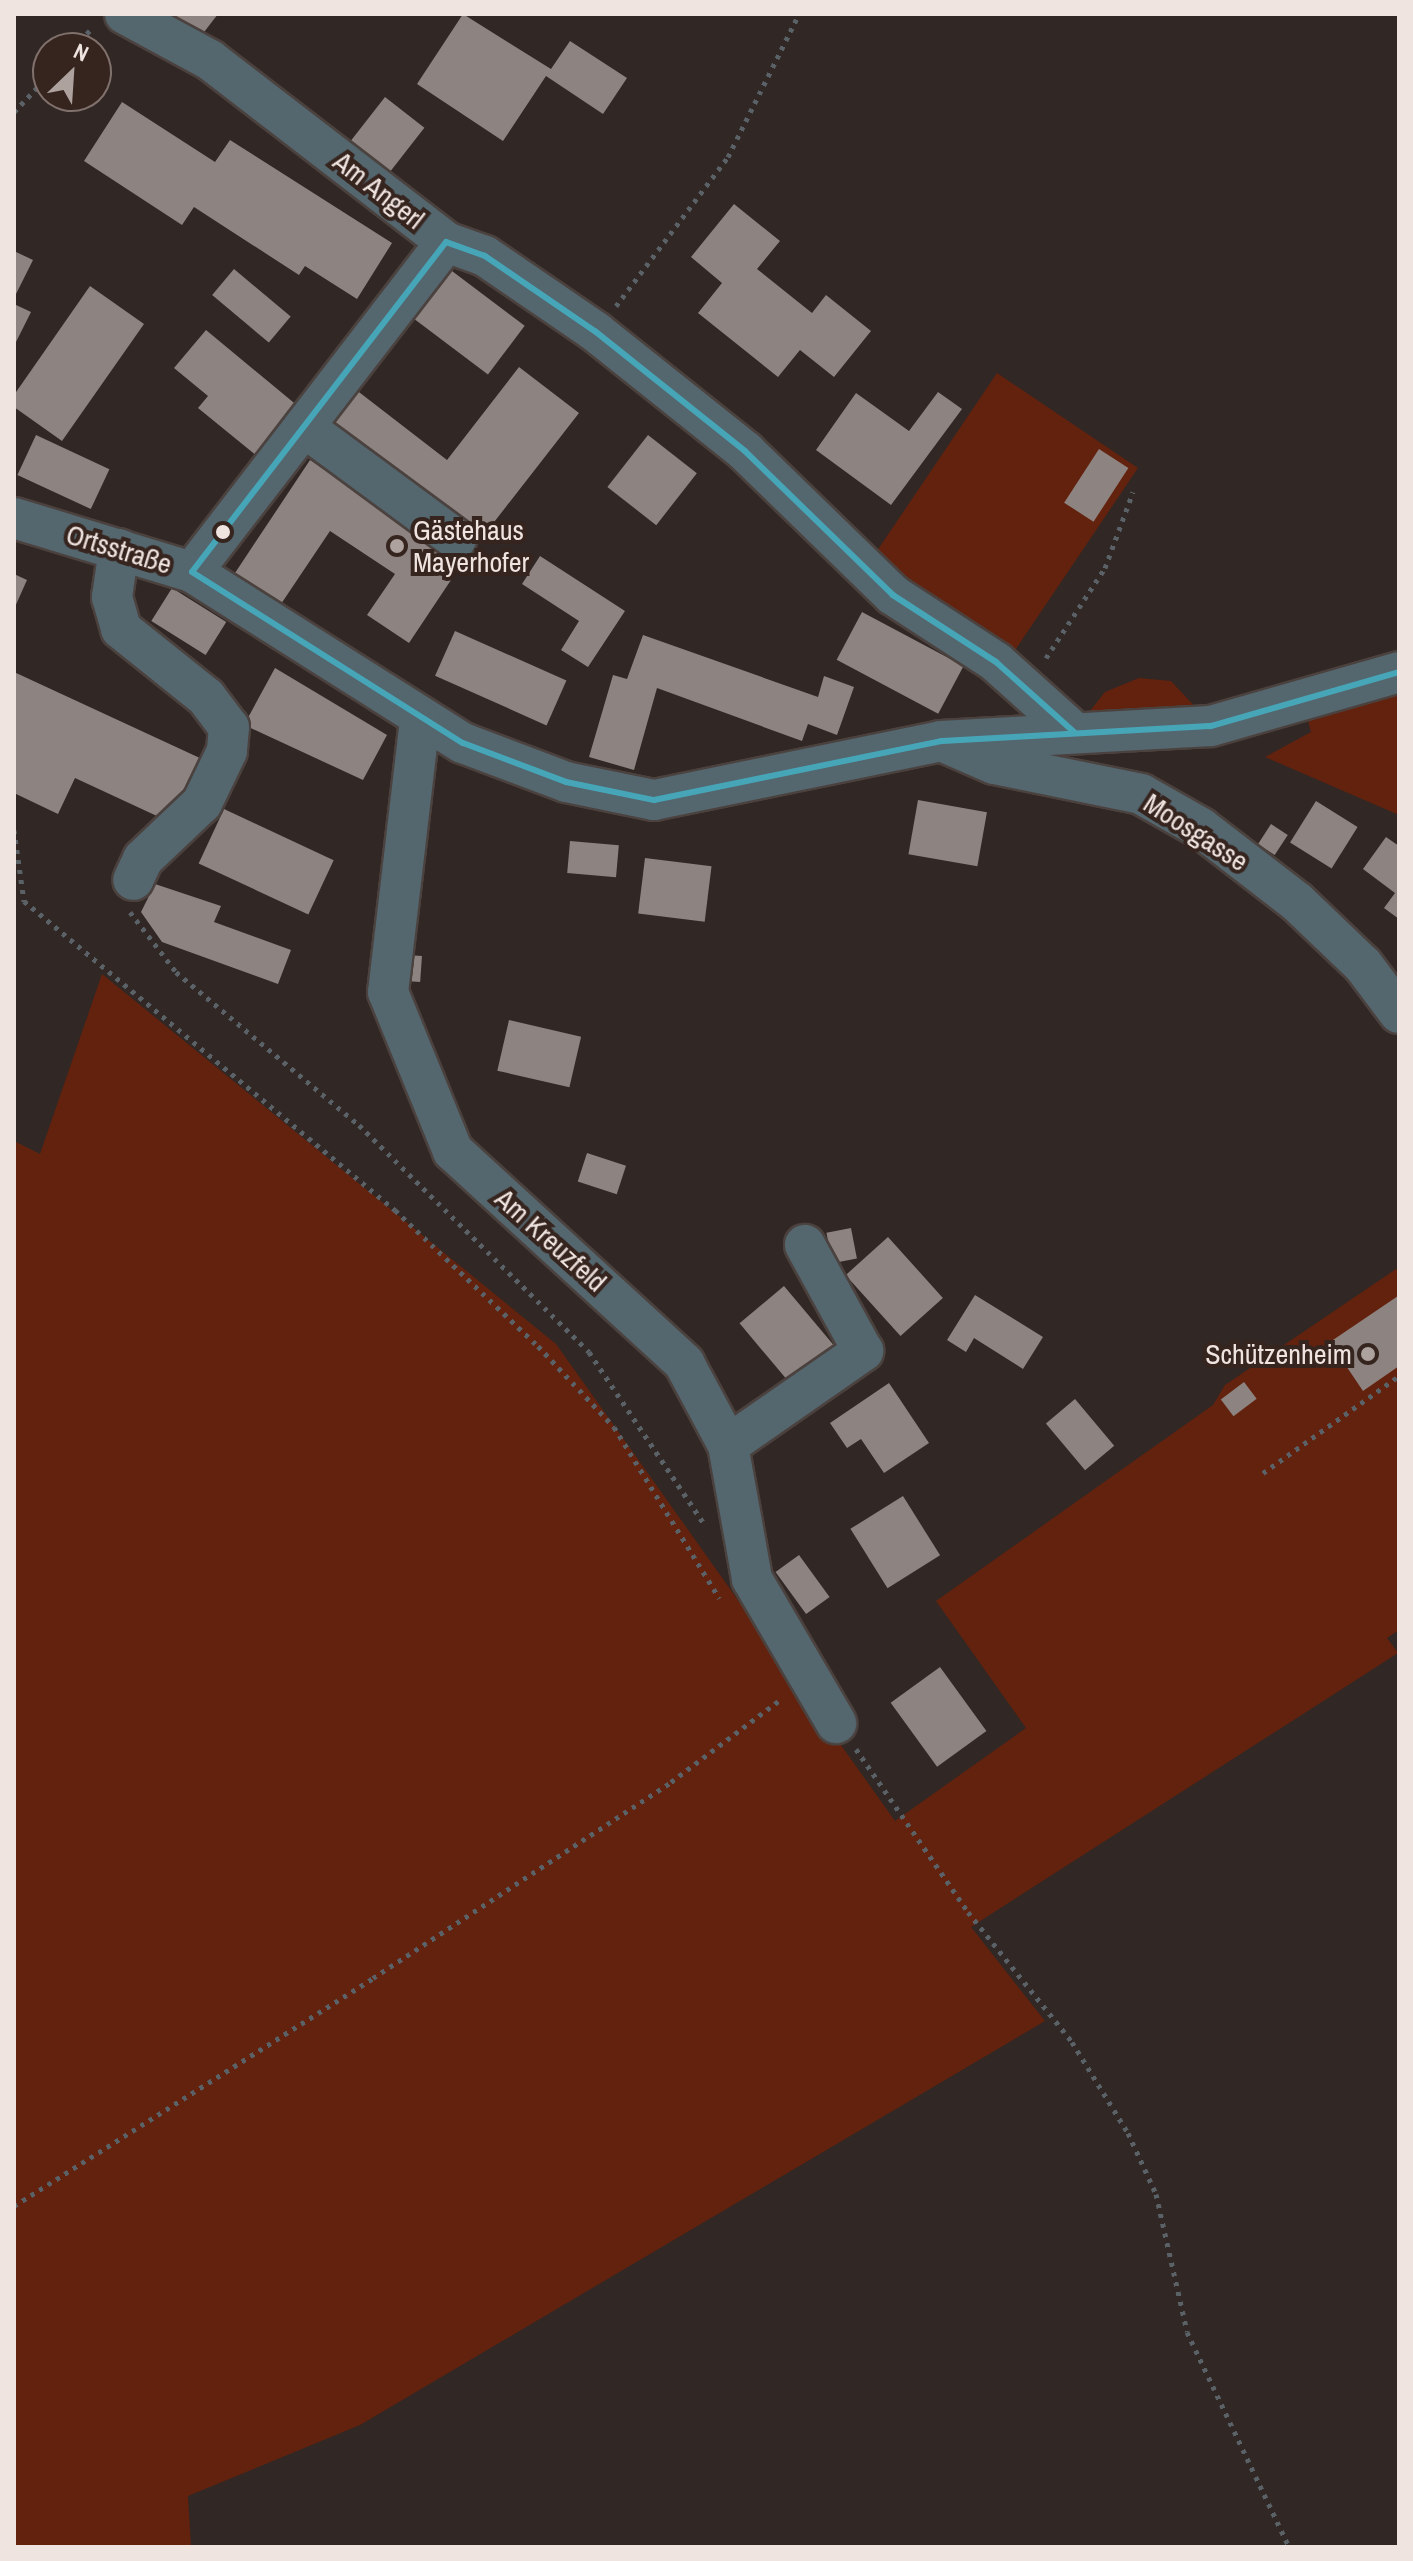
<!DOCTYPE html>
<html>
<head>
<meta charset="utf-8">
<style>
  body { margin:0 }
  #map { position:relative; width:1413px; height:2561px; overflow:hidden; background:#312724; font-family:"Archivo Narrow",sans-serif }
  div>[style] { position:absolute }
  .green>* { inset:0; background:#63220e; transform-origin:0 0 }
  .building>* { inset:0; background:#8d8482; transform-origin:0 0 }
  .path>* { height:5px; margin-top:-2.5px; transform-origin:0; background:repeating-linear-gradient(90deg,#5a6267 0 4px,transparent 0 10px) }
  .roads { filter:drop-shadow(2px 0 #4b423f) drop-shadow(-2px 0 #4b423f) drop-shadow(0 2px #4b423f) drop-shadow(0 -2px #4b423f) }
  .minor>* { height:40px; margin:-20px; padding:0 20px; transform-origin:20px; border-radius:20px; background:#54666e }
  .bus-1>* { height:6px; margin:-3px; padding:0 3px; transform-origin:3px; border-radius:3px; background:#46a6b8 }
  .dots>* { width:22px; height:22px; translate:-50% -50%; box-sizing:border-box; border:4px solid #36241f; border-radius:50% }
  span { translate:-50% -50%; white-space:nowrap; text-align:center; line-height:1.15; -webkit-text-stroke:8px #36241f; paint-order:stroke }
  .street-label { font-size:28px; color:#f0e4e0 }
  .poi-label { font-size:28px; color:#f0e4e0 }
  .left { translate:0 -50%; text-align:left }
  .right { translate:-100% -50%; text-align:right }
  .frame { position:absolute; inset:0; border:16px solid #f0e4e0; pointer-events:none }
  .north { position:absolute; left:32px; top:32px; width:80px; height:80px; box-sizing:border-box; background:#36241f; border:2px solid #80716c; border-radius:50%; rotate:25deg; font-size:22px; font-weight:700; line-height:32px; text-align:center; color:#f0e4e0 }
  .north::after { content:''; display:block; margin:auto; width:28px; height:36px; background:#ada29e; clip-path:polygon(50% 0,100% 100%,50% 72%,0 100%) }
</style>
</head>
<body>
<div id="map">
  <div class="green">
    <div style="left:997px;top:373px;width:170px;height:228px;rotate:34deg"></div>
    <div style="clip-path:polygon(1139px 678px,1171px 681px,1199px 711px,1083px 720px,1105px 692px)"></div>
    <div style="clip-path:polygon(1399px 685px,1399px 815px,1265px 757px,1311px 732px,1307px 717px)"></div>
    <div style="clip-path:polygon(102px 974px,556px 1344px,895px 1821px,1026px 1728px,936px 1601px,1213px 1405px,1225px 1385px,1399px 1267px,1399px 1630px,1387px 1638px,1398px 1653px,971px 1927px,1045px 2021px,360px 2425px,188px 2496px,191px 2547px,14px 2547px,14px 1141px,40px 1154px)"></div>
  </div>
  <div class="building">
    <div style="clip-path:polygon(173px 14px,218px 14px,201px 36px)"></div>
    <div style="clip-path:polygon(463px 14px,551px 69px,570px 41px,627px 78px,603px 114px,546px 76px,503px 141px,417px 84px)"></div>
    <div style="left:385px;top:97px;width:50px;height:58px;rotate:38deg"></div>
    <div style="clip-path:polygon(122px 102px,215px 162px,230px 140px,392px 243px,357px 299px,305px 266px,299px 275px,194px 207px,182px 225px,84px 161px)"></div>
    <div style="clip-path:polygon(734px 204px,780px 241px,757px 269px,812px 313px,826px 295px,871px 331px,834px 377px,800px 350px,778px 377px,698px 313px,722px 283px,691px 257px)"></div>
    <div style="clip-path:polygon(14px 251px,33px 260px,14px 298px)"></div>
    <div style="left:448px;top:268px;width:96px;height:61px;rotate:37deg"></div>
    <div style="left:234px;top:269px;width:74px;height:34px;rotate:40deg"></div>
    <div style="clip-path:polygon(90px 286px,144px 324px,62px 441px,14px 407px,14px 395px)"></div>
    <div style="clip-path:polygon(14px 304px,31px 312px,14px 346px)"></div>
    <div style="clip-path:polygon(206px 330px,299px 407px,258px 457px,198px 408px,208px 396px,174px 368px)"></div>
    <div style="clip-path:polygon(519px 367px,579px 413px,477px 544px,326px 427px,355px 389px,447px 460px)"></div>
    <div style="clip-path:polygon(938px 392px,962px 409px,891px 505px,816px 450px,856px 393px,909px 431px)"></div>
    <div style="left:36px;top:435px;width:81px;height:44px;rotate:25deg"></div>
    <div style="left:648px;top:435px;width:62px;height:66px;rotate:38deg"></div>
    <div style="left:1099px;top:449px;width:35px;height:64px;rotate:33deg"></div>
    <div style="clip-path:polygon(310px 460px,463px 562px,409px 643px,367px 615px,395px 574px,330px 531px,281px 604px,235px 573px)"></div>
    <div style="clip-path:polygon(540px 556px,625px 611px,588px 667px,561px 650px,579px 621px,522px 584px)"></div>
    <div style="clip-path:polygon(14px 574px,27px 580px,14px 609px)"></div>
    <div style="left:172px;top:588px;width:64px;height:39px;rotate:32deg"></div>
    <div style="left:862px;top:612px;width:115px;height:54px;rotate:28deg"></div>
    <div style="left:455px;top:631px;width:122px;height:49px;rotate:24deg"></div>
    <div style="clip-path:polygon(643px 635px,818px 697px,824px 676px,854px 687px,837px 735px,808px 724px,802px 741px,657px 688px,634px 770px,589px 757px,613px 675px,627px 679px)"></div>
    <div style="clip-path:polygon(275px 668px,387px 735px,363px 780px,244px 725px)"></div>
    <div style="clip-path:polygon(14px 672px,202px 759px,172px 823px,75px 778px,58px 814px,14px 793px)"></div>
    <div style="left:918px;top:800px;width:70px;height:55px;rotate:10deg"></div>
    <div style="left:1316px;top:801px;width:49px;height:49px;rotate:32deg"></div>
    <div style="left:224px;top:809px;width:121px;height:60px;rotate:25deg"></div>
    <div style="left:1271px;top:824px;width:20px;height:24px;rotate:33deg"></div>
    <div style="clip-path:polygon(1386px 837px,1399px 846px,1399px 919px,1384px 908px,1395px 893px,1363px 869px)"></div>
    <div style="left:570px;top:841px;width:49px;height:32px;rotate:5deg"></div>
    <div style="left:645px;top:858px;width:67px;height:56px;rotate:7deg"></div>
    <div style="clip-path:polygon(155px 884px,221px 906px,214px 922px,291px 950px,278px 984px,162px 942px,141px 912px)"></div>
    <div style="left:407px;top:955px;width:15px;height:26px;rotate:4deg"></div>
    <div style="left:509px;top:1020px;width:74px;height:52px;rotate:13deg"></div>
    <div style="left:587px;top:1153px;width:41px;height:30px;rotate:18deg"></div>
    <div style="left:851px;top:1228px;width:31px;height:25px;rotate:79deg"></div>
    <div style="left:888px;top:1237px;width:82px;height:57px;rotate:48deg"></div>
    <div style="left:784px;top:1286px;width:81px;height:58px;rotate:50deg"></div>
    <div style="clip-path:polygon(975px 1295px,1043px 1337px,1023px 1369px,974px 1338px,966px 1352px,947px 1340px)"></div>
    <div style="clip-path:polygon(1398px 1296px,1399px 1366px,1363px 1391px,1330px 1342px)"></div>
    <div style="left:1244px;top:1382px;width:21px;height:29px;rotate:53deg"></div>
    <div style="clip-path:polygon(889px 1383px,929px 1443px,884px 1473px,861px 1439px,847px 1448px,830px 1423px)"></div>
    <div style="left:1075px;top:1399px;width:61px;height:38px;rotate:50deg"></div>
    <div style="left:903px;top:1496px;width:70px;height:62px;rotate:58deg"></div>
    <div style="left:799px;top:1555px;width:52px;height:29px;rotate:54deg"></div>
    <div style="left:940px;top:1667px;width:79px;height:61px;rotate:54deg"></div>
  </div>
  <div class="path">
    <div style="left:73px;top:48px;width:28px;rotate:-46deg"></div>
    <div style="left:14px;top:112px;width:50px;rotate:-46.6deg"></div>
    <div style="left:616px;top:306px;width:186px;rotate:-53.1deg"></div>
    <div style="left:728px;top:157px;width:160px;rotate:-63.6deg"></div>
    <div style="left:1046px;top:658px;width:108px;rotate:-56.8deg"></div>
    <div style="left:1105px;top:568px;width:81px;rotate:-69.8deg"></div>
    <div style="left:14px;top:830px;width:72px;rotate:82deg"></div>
    <div style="left:24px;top:901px;width:483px;rotate:39.8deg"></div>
    <div style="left:395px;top:1210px;width:197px;rotate:43.6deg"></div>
    <div style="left:538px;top:1346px;width:111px;rotate:46.8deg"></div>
    <div style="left:614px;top:1427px;width:201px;rotate:58.4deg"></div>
    <div style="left:130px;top:912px;width:76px;rotate:52.5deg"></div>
    <div style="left:176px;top:972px;width:239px;rotate:39.9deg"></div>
    <div style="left:359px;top:1125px;width:323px;rotate:44.6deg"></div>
    <div style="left:589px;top:1352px;width:207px;rotate:56.2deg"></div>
    <div style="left:1263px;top:1473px;width:167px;rotate:-35.5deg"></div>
    <div style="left:856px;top:1749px;width:198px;rotate:55.5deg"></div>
    <div style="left:968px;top:1912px;width:166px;rotate:51.3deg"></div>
    <div style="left:1072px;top:2042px;width:107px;rotate:58.4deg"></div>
    <div style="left:1128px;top:2133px;width:67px;rotate:65.3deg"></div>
    <div style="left:1156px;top:2194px;width:141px;rotate:77.3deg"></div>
    <div style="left:1187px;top:2332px;width:238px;rotate:64.6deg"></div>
    <div style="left:14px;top:2206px;width:425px;rotate:-32.4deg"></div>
    <div style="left:373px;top:1978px;width:357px;rotate:-33.3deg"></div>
    <div style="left:671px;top:1782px;width:136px;rotate:-37deg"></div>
  </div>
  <div class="roads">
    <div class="minor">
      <div style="left:125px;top:14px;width:97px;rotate:28.4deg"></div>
      <div style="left:210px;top:60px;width:298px;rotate:37.6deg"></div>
      <div style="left:446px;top:242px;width:41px;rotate:19.7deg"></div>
      <div style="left:485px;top:256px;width:135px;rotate:34.4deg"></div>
      <div style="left:596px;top:332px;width:191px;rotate:38.6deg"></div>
      <div style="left:745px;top:451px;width:206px;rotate:44.2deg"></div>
      <div style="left:893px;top:595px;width:123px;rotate:33deg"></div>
      <div style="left:996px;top:662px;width:105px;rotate:41.9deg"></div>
      <div style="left:304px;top:427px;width:189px;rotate:36.4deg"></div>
      <div style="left:14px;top:518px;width:186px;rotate:16.9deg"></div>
      <div style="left:192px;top:572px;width:320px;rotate:32.3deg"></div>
      <div style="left:463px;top:743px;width:110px;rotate:20.7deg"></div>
      <div style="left:566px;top:782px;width:90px;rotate:11.6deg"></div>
      <div style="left:654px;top:800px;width:293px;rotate:-11.6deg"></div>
      <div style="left:941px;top:741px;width:270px;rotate:-3.2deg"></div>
      <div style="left:1211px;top:726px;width:196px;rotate:-16deg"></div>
      <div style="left:119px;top:549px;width:49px;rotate:98.3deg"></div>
      <div style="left:112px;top:597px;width:33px;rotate:74deg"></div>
      <div style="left:121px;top:629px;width:109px;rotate:38.7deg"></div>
      <div style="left:206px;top:697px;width:38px;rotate:53deg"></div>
      <div style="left:229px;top:727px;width:24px;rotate:95deg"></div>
      <div style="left:227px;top:751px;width:58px;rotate:115.7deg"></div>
      <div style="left:202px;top:803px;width:81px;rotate:136.5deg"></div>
      <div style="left:143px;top:859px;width:23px;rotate:115deg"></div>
      <div style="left:192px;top:572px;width:416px;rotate:-52.4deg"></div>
      <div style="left:420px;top:720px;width:274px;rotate:96.7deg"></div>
      <div style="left:388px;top:992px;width:172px;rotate:67.8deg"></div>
      <div style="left:453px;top:1151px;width:314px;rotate:42.5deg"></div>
      <div style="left:684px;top:1363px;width:93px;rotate:61.8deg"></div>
      <div style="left:728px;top:1445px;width:136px;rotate:79.8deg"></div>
      <div style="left:752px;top:1579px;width:167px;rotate:59.7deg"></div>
      <div style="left:948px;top:744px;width:50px;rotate:23.5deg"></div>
      <div style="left:994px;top:764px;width:150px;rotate:11.5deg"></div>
      <div style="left:1141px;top:794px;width:69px;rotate:29.5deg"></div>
      <div style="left:1201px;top:828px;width:121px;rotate:37.6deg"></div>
      <div style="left:1297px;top:902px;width:91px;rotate:43.7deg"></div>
      <div style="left:1363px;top:965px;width:60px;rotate:53.1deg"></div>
      <div style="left:728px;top:1445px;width:165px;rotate:-34.8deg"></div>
      <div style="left:863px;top:1351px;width:121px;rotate:-118.7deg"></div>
    </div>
  </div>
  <div class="bus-1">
    <div style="left:1074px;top:732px;width:105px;rotate:-138.1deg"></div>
    <div style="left:996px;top:662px;width:123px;rotate:-147deg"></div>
    <div style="left:893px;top:595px;width:206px;rotate:-135.8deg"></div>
    <div style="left:745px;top:451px;width:191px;rotate:-141.4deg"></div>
    <div style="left:596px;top:332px;width:135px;rotate:-145.6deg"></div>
    <div style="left:485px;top:256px;width:41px;rotate:-160.3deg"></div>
    <div style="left:446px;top:242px;width:416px;rotate:127.6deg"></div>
    <div style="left:192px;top:572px;width:320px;rotate:32.3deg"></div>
    <div style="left:463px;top:743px;width:110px;rotate:20.7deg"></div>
    <div style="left:566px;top:782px;width:90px;rotate:11.6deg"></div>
    <div style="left:654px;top:800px;width:293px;rotate:-11.6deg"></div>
    <div style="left:941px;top:741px;width:270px;rotate:-3.2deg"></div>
    <div style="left:1211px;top:726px;width:196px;rotate:-16deg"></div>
  </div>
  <div class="dots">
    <div style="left:223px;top:532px;background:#f0e4e0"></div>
    <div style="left:397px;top:546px;background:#ada29e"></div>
    <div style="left:1368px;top:1354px;background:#ada29e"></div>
  </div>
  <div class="street-label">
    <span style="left:379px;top:190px;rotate:38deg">Am Angerl</span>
    <span style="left:119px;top:549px;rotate:17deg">Ortsstraße</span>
    <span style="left:1196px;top:832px;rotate:33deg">Moosgasse</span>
    <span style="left:551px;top:1240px;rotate:42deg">Am Kreuzfeld</span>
  </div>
  <div class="poi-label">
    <span class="left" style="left:413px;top:546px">Gästehaus<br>Mayerhofer</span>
    <span class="right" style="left:1352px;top:1354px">Schützenheim</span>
  </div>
  <div class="frame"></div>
  <div class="north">N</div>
</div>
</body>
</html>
